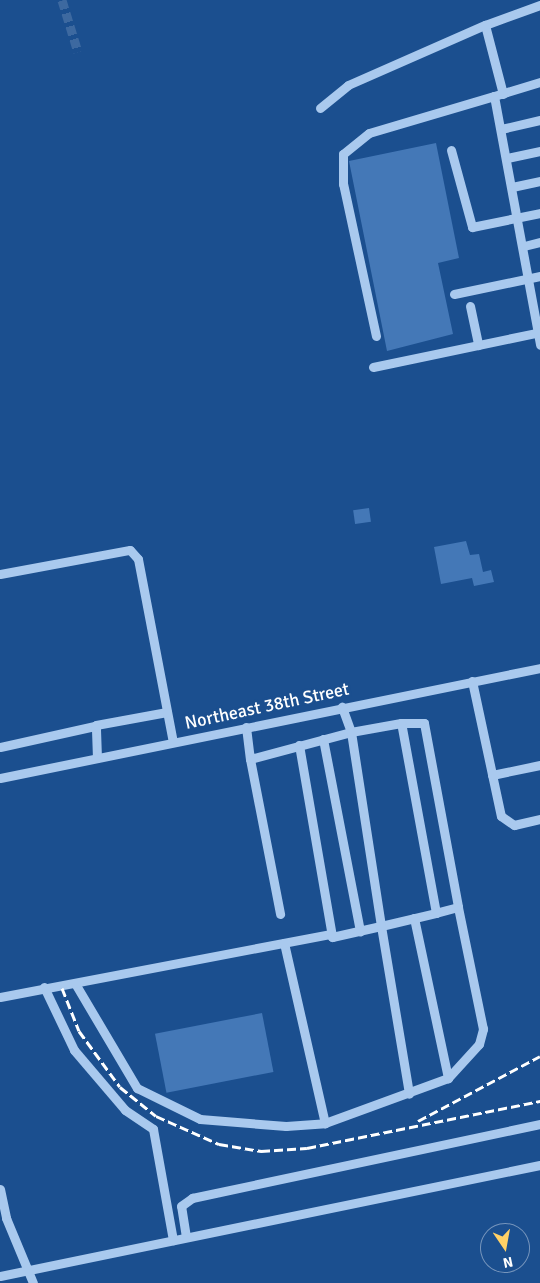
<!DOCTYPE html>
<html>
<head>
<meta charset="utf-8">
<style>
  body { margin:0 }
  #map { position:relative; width:540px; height:1283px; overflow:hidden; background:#1b4f8f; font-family:Signika,sans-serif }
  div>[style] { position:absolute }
  .building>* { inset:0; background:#4478b7; transform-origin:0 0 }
  .minor-tunnel>* { height:9px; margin-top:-4.5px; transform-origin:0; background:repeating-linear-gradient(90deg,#3d69a0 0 9px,transparent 0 13.5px) }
  .minor>* { height:9px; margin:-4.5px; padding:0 4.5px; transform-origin:4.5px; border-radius:4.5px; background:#a9c9ee }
  .rail>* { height:3px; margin-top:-1.5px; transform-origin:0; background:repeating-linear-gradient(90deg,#fff 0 9px,transparent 0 13px) }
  span { translate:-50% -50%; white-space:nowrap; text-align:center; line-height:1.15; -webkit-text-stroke:5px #1b4f8f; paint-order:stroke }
  .street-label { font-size:18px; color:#fff }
  .north { position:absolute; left:480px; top:1223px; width:50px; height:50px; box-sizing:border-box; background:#1b4f8f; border:1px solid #7695bc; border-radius:50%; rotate:168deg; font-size:14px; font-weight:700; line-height:20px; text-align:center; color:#fff }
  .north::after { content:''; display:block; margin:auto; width:18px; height:22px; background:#ffd166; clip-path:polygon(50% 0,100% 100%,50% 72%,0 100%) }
</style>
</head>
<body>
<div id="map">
  <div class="building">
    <div style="clip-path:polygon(436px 143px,459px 258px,438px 263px,453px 334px,387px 351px,349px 161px)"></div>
    <div style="left:369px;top:508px;width:14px;height:16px;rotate:82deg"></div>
    <div style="clip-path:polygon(466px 541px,470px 555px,479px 554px,483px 572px,491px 570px,494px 582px,474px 586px,472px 578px,441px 584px,434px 547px)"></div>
    <div style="left:262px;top:1013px;width:60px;height:109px;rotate:79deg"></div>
  </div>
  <div class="minor-tunnel">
    <div style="left:62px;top:0;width:54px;rotate:72.9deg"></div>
  </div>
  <div class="minor">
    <div style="left:540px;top:82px;width:48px;rotate:163.1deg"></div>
    <div style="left:494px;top:96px;width:253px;rotate:79.5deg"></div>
    <div style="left:503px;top:94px;width:71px;rotate:-104.6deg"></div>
    <div style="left:485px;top:25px;width:59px;rotate:-20deg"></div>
    <div style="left:320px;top:108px;width:36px;rotate:-39deg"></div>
    <div style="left:348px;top:85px;width:150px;rotate:-23.7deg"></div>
    <div style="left:501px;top:129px;width:40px;rotate:-13deg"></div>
    <div style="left:451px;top:150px;width:80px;rotate:74.7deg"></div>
    <div style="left:472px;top:227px;width:69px;rotate:-11.6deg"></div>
    <div style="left:507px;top:158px;width:34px;rotate:-12deg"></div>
    <div style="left:512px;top:187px;width:29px;rotate:-12deg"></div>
    <div style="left:524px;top:246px;width:16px;rotate:-14deg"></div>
    <div style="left:454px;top:294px;width:88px;rotate:-11.8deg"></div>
    <div style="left:470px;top:306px;width:40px;rotate:78deg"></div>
    <div style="left:376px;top:336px;width:156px;rotate:-102.2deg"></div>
    <div style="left:343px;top:184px;width:30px;rotate:-90deg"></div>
    <div style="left:343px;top:154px;width:33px;rotate:-39deg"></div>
    <div style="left:369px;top:133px;width:130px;rotate:-16.5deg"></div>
    <div style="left:373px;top:367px;width:171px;rotate:-11.8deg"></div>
    <div style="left:0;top:574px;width:132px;rotate:-10.5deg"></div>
    <div style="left:130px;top:550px;width:12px;rotate:48deg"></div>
    <div style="left:138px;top:559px;width:186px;rotate:79.2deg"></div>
    <div style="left:472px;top:681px;width:138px;rotate:77.9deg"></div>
    <div style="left:501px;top:816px;width:16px;rotate:35deg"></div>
    <div style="left:514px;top:825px;width:27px;rotate:-13deg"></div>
    <div style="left:401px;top:723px;width:23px"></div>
    <div style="left:424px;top:723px;width:187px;rotate:79.5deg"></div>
    <div style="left:458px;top:907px;width:23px;rotate:165deg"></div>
    <div style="left:246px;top:727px;width:32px;rotate:83deg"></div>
    <div style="left:250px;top:759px;width:105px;rotate:-15deg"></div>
    <div style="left:351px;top:732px;width:27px;rotate:-110deg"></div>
    <div style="left:323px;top:739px;width:196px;rotate:79.1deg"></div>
    <div style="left:299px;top:745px;width:195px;rotate:80.2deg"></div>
    <div style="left:332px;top:937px;width:50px;rotate:-12.7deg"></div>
    <div style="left:381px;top:926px;width:57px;rotate:-13.3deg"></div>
    <div style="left:436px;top:913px;width:193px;rotate:-100.4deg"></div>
    <div style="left:401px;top:723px;width:51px;rotate:169.8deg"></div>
    <div style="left:351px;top:732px;width:196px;rotate:81.2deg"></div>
    <div style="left:381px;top:926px;width:170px;rotate:80.5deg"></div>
    <div style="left:0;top:747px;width:97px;rotate:-12.5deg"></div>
    <div style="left:97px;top:758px;width:33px;rotate:-92deg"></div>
    <div style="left:96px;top:725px;width:72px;rotate:-10.4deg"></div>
    <div style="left:250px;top:759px;width:158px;rotate:79deg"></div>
    <div style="left:492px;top:775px;width:49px;rotate:-11.8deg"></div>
    <div style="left:0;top:778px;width:551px;rotate:-11.51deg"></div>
    <div style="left:414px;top:918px;width:164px;rotate:78deg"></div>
    <div style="left:284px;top:943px;width:185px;rotate:77.2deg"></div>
    <div style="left:325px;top:1123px;width:131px;rotate:-20.1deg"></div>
    <div style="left:448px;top:1078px;width:46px;rotate:-47.6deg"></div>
    <div style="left:479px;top:1044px;width:16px;rotate:-75deg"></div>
    <div style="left:483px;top:1029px;width:125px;rotate:-101.6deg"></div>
    <div style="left:76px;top:985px;width:120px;rotate:59.4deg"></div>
    <div style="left:137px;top:1088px;width:70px;rotate:26.2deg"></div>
    <div style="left:200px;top:1119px;width:86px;rotate:4.7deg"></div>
    <div style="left:286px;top:1126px;width:39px;rotate:-4deg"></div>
    <div style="left:44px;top:987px;width:70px;rotate:64.5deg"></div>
    <div style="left:74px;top:1050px;width:79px;rotate:49.6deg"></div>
    <div style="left:125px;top:1110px;width:34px;rotate:34deg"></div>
    <div style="left:153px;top:1129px;width:113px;rotate:79.8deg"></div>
    <div style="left:0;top:997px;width:337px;rotate:-10.8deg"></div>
    <div style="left:0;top:1189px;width:30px;rotate:78deg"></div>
    <div style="left:6px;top:1218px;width:70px;rotate:67.4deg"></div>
    <div style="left:186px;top:1237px;width:31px;rotate:-99deg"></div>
    <div style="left:181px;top:1206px;width:14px;rotate:-36deg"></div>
    <div style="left:192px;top:1198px;width:356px;rotate:-12deg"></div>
    <div style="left:0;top:1276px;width:551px;rotate:-11.62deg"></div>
  </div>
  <div class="rail">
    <div style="left:62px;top:988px;width:46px;rotate:68.4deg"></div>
    <div style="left:79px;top:1031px;width:69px;rotate:53.8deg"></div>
    <div style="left:120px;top:1087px;width:46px;rotate:38.9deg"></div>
    <div style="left:156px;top:1116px;width:69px;rotate:24deg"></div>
    <div style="left:219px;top:1144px;width:43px;rotate:9.5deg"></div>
    <div style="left:261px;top:1151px;width:46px;rotate:-3.7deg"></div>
    <div style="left:307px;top:1148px;width:238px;rotate:-11.4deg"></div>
    <div style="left:418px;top:1121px;width:138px;rotate:-28deg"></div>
  </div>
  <div class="street-label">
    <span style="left:267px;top:706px;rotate:-12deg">Northeast 38th Street</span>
  </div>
  <div class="north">N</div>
</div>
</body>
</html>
